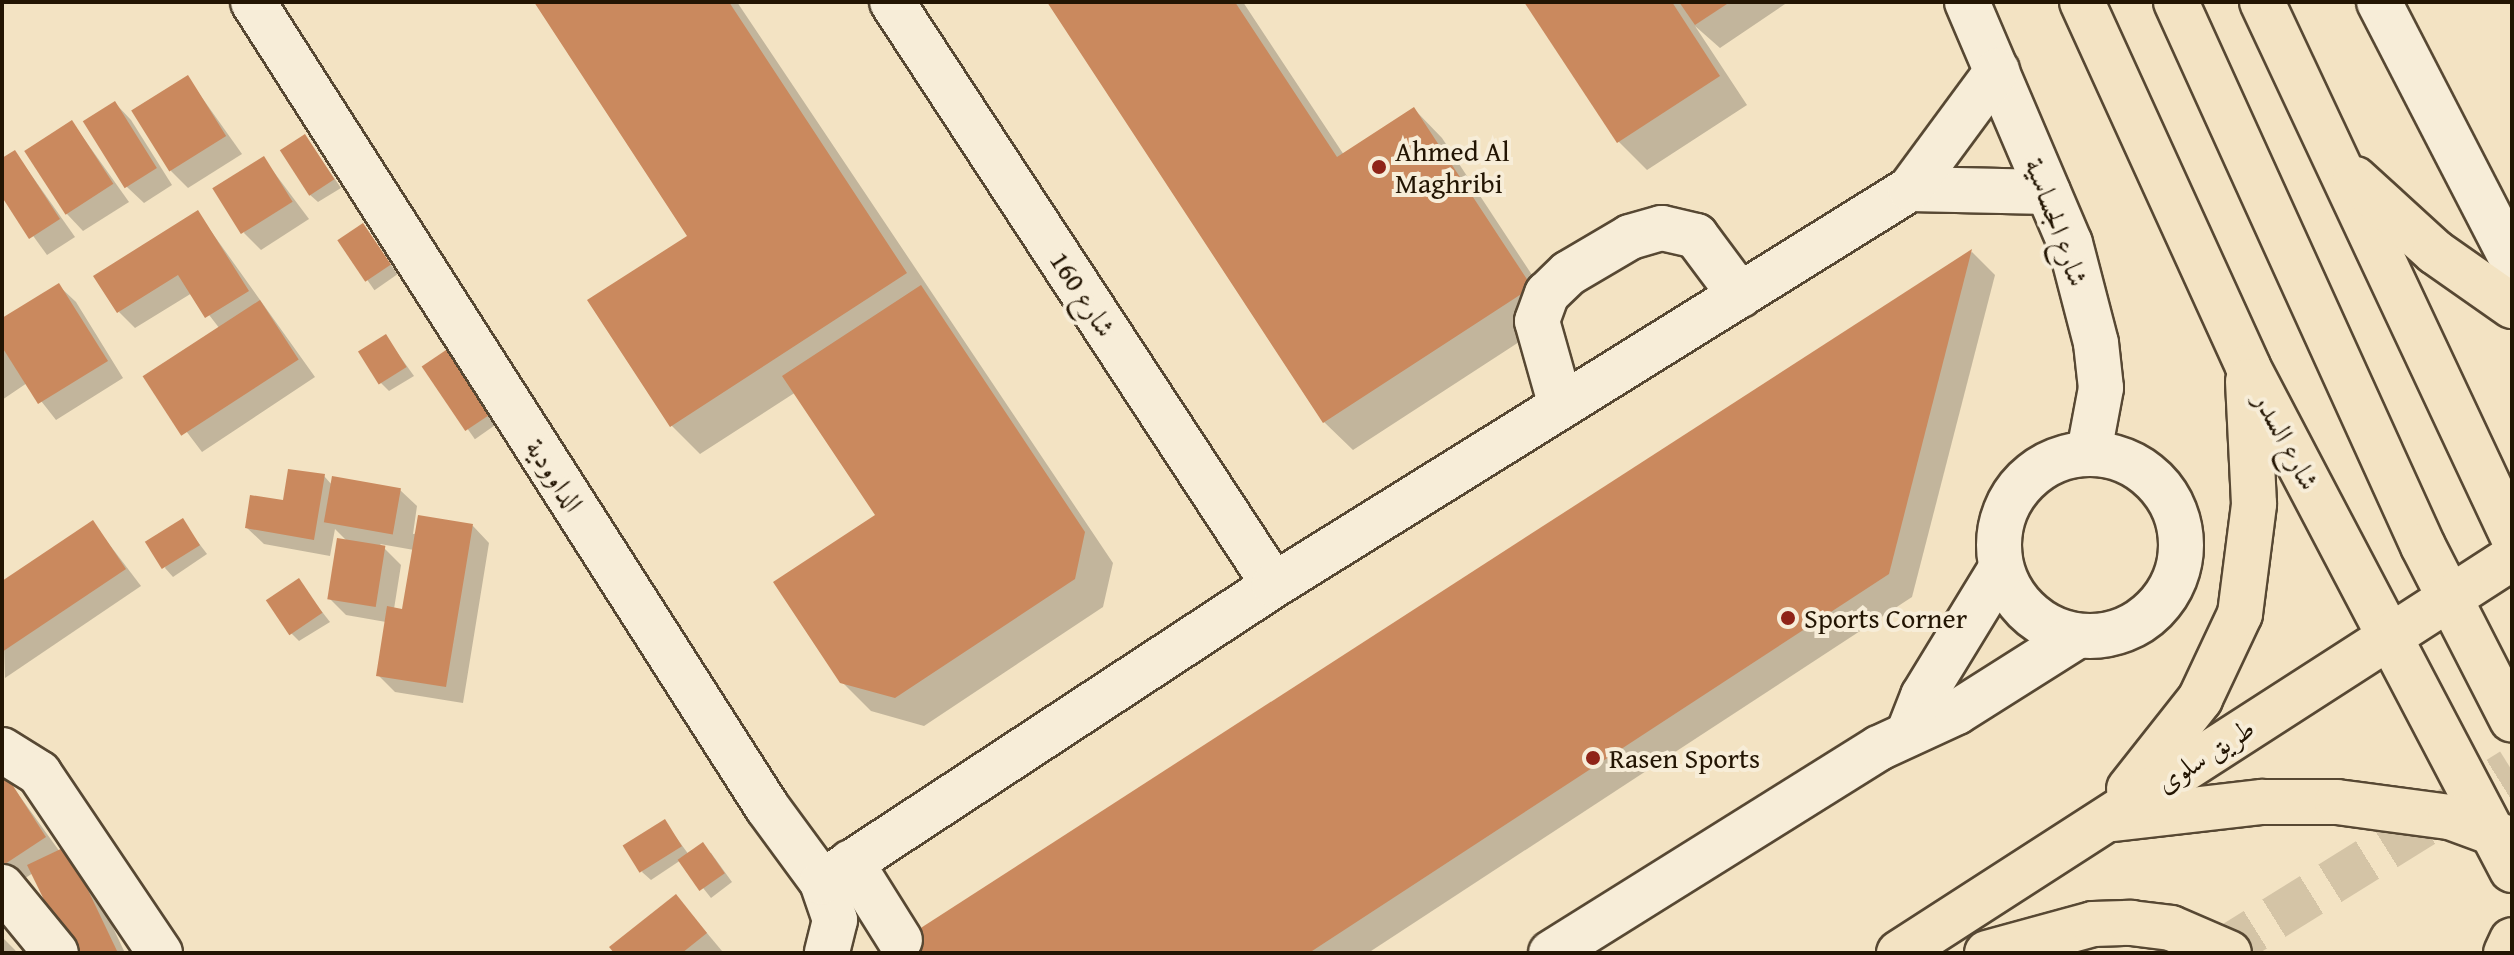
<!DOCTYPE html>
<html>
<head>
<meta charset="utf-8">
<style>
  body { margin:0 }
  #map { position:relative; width:2514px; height:955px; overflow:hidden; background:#f3e3c3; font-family:"Gentium Book Plus",Amiri,serif }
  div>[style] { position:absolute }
  .shadow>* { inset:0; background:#0003; transform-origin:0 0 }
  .building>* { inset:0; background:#ca895e; transform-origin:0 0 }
  .highway-tunnel>* { height:44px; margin-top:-22px; transform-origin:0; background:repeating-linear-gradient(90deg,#d4c4a6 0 44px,transparent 0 66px) }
  .roads { filter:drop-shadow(2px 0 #574833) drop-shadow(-2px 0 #574833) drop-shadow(0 2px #574833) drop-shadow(0 -2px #574833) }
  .minor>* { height:44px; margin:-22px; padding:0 22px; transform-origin:22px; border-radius:22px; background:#f7edd8 }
  .minor>.ring { margin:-22px; padding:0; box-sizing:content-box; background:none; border:44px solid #f7edd8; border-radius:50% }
  .major>* { height:44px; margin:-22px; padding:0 22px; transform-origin:22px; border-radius:22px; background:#f3e3c3 }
  .dots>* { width:22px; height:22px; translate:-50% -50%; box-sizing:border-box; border:4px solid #f7edd8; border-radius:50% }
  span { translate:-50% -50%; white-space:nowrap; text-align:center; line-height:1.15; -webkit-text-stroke:8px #f7edd8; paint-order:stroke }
  .poi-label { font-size:28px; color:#231503 }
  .left { translate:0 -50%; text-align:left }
  .street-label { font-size:28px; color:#231503 }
  .frame { position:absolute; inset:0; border:4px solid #231503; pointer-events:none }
</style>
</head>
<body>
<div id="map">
  <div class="shadow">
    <div style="clip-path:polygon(536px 2px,737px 2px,1113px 563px,1103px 607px,924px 726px,871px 711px,842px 682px,878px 516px,796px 392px,700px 454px,672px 426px,590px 301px,690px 236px)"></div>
    <div style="clip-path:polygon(1049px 2px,1243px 2px,1344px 155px,1414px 109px,1442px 138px,1559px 316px,1353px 450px,1324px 422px)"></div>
    <div style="clip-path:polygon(1527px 2px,1788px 2px,1720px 48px,1695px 26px,1747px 105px,1647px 170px,1619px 142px)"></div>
    <div style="clip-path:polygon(188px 78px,242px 154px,188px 188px,171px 171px)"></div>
    <div style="clip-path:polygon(115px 103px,131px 120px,172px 185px,144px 203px,127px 187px)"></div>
    <div style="clip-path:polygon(72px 122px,129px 202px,83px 231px,67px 214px)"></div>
    <div style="clip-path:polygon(305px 136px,341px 188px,318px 202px,309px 194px)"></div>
    <div style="clip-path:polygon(15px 152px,75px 237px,47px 255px,2px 193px,2px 161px)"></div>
    <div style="clip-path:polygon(264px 159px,309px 219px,261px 250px,244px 233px)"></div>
    <div style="clip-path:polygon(198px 213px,315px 377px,202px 452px,146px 378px,220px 329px,192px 293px,135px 328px,119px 312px)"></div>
    <div style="left:363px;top:225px;width:60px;height:28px;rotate:55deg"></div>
    <div style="clip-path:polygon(1972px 252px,1995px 275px,1912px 597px,1368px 953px,886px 953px)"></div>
    <div style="clip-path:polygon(59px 286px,76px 302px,123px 378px,56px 420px,27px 383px,2px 400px,2px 320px)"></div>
    <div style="clip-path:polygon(386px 337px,414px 376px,389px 391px,381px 383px)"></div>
    <div style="left:449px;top:350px;width:88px;height:30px;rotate:55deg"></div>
    <div style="clip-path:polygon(evenodd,324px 476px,332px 485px,400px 490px,417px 506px,413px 534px,473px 526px,489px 543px,463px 703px,395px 692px,378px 675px,386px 622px,346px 615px,329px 598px,348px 542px,335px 529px,330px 556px,264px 544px,247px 528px,324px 476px,380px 544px,414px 550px,404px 611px,394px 609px,401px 565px,380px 544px)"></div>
    <div style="clip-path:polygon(182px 521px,207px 554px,173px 577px,165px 568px)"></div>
    <div style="clip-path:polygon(93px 523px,141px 586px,5px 678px,2px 583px)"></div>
    <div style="clip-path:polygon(298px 581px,330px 622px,299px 641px,291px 633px)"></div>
    <div style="clip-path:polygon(8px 780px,60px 852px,84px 866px,125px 953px,72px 953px,33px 873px,7px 890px,2px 885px,2px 784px)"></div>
    <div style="clip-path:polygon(665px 822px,689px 855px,711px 853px,732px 882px,711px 898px,681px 860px,651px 880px,642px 872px)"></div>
    <div style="clip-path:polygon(676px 896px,722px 951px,617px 953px)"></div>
    <div style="clip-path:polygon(2px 937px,15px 950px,17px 953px,2px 953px)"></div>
  </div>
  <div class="building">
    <div style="clip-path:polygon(534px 2px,729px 2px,907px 273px,670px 427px,587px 300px,687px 236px)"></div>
    <div style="clip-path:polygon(1047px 2px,1235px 2px,1337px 157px,1414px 107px,1532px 287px,1323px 423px)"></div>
    <div style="clip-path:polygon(1524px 2px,1672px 2px,1720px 76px,1617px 143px)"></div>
    <div style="clip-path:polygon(1679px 2px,1730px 2px,1695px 25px)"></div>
    <div style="left:188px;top:75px;width:72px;height:67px;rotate:58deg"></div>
    <div style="left:115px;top:101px;width:79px;height:38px;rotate:58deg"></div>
    <div style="left:72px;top:120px;width:76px;height:57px;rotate:57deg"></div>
    <div style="left:305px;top:134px;width:54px;height:30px;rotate:57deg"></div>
    <div style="clip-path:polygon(15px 150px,60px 219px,29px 239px,2px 197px,2px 158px)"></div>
    <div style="left:264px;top:156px;width:54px;height:61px;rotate:58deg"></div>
    <div style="clip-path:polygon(198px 210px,249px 291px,205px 318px,178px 275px,117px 313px,93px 276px)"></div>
    <div style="left:363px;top:223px;width:50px;height:31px;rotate:56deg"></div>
    <div style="clip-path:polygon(1972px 249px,1889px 574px,1309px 953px,882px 953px)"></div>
    <div style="clip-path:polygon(59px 283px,108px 361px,38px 404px,2px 347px,2px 318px)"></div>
    <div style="clip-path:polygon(921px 285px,1085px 532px,1075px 579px,895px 698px,840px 683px,773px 582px,875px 515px,782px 376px)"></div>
    <div style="left:260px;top:300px;width:71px;height:140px;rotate:57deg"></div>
    <div style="left:386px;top:334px;width:39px;height:33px;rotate:58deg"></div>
    <div style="left:449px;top:348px;width:78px;height:33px;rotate:56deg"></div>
    <div style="clip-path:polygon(288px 469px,325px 474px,314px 540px,245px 528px,250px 495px,283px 500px)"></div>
    <div style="left:332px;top:476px;width:70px;height:47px;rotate:10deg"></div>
    <div style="clip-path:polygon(418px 515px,473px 524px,446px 687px,376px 676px,387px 606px,402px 609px)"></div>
    <div style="left:183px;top:518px;width:32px;height:45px;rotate:58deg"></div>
    <div style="clip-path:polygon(93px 520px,126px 569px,2px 652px,2px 581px)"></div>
    <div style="left:337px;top:538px;width:49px;height:62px;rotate:9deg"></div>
    <div style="left:299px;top:578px;width:42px;height:40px;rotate:56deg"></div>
    <div style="clip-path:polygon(8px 778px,46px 837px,2px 866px,2px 781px)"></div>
    <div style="left:665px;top:819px;width:32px;height:50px;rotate:58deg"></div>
    <div style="left:703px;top:842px;width:38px;height:31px;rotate:55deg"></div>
    <div style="clip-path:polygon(67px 846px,118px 953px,70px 953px,27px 865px)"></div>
    <div style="clip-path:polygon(676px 894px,707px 933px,682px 953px,614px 953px,609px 947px)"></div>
  </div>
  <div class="highway-tunnel">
    <div style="left:2218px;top:953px;width:346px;rotate:-31.9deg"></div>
  </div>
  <div class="roads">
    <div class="minor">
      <div style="left:253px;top:2px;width:955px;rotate:57.44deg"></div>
      <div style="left:767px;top:807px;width:93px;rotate:53.7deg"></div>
      <div style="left:822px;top:882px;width:40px;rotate:71.1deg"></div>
      <div style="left:835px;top:920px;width:34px;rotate:104deg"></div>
      <div style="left:892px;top:2px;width:697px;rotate:56.77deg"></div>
      <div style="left:1967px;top:2px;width:262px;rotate:66.9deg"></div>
      <div style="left:2070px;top:243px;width:103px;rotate:75.4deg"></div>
      <div style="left:2096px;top:343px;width:45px;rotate:83.7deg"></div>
      <div style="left:2101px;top:388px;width:65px;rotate:100.6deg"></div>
      <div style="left:2379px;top:2px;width:290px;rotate:62.7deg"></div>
      <div style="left:1910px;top:189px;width:138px;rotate:1.2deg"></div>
      <div style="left:1561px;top:406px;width:88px;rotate:-105.8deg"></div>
      <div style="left:1537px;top:321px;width:29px;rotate:-70deg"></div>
      <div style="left:1547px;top:294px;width:30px;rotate:-44deg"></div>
      <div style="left:1569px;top:273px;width:71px;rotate:-30.5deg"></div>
      <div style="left:1630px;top:237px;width:33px;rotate:-16deg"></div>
      <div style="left:1662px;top:228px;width:35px;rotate:13deg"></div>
      <div style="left:1696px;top:236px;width:74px;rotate:53.3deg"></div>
      <div class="ring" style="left:1999px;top:454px;width:138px;height:138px"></div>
      <div style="left:1908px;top:734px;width:41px;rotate:-68.5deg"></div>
      <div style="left:1923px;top:696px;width:150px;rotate:-58.6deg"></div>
      <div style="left:2px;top:750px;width:44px;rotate:31.9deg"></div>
      <div style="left:39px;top:773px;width:217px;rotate:56.1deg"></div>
      <div style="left:851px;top:862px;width:92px;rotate:57.9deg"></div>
      <div style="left:822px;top:882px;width:541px;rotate:-33.31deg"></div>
      <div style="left:1274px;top:585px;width:749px;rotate:-31.91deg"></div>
      <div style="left:1910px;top:189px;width:147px;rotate:-53.6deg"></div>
      <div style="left:2px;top:887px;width:85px;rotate:50.7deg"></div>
      <div style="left:1551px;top:953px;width:387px;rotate:-32deg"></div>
      <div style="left:1879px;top:748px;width:86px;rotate:-24.8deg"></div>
      <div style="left:1957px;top:712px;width:142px;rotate:-32.3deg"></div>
    </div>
    <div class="major">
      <div style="left:2082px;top:2px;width:401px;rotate:65.5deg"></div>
      <div style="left:2248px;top:367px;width:568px;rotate:62.31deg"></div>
      <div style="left:2176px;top:2px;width:597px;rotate:65.58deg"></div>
      <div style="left:2423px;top:546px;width:195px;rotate:62.9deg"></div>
      <div style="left:2262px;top:2px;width:589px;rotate:64.87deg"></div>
      <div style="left:2355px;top:179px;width:108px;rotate:42.4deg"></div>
      <div style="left:2435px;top:252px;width:94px;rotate:35deg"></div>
      <div style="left:2129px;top:789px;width:115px;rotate:-51.7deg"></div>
      <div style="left:2200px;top:699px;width:94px;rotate:-64.8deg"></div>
      <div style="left:2240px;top:614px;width:111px;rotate:-82.7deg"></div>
      <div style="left:2254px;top:504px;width:123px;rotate:-92.8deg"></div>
      <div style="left:2114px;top:819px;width:149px;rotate:-6.6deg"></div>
      <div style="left:2262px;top:802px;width:75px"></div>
      <div style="left:2337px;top:802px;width:114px;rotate:7.6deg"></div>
      <div style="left:2450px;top:817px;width:58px;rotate:20.3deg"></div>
      <div style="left:1899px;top:953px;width:729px;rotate:-32.8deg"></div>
      <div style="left:1987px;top:953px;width:110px;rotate:-15.3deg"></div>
      <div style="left:2093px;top:924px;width:38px;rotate:-2deg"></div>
      <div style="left:2131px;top:923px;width:40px;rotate:7.1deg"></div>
      <div style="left:2171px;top:928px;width:63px;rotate:23.3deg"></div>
      <div style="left:2506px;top:953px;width:14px;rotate:-65deg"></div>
    </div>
  </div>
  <div class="dots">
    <div style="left:1379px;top:167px;background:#8f2418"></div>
    <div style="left:1788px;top:618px;background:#8f2418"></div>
    <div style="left:1593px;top:758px;background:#8f2418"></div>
  </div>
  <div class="poi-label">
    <span class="left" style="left:1395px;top:167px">Ahmed Al<br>Maghribi</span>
    <span class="left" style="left:1804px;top:618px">Sports Corner</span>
    <span class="left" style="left:1609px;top:758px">Rasen Sports</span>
  </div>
  <div class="street-label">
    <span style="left:2057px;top:222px;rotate:70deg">شارع الجساسية</span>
    <span style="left:1083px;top:294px;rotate:57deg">شارع 160</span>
    <span style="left:2287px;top:441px;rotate:62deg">شارع السدر</span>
    <span style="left:555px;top:475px;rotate:57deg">الداوودية</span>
    <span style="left:2205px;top:755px;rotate:-33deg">طريق سلوى</span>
  </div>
  <div class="frame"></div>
</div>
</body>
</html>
